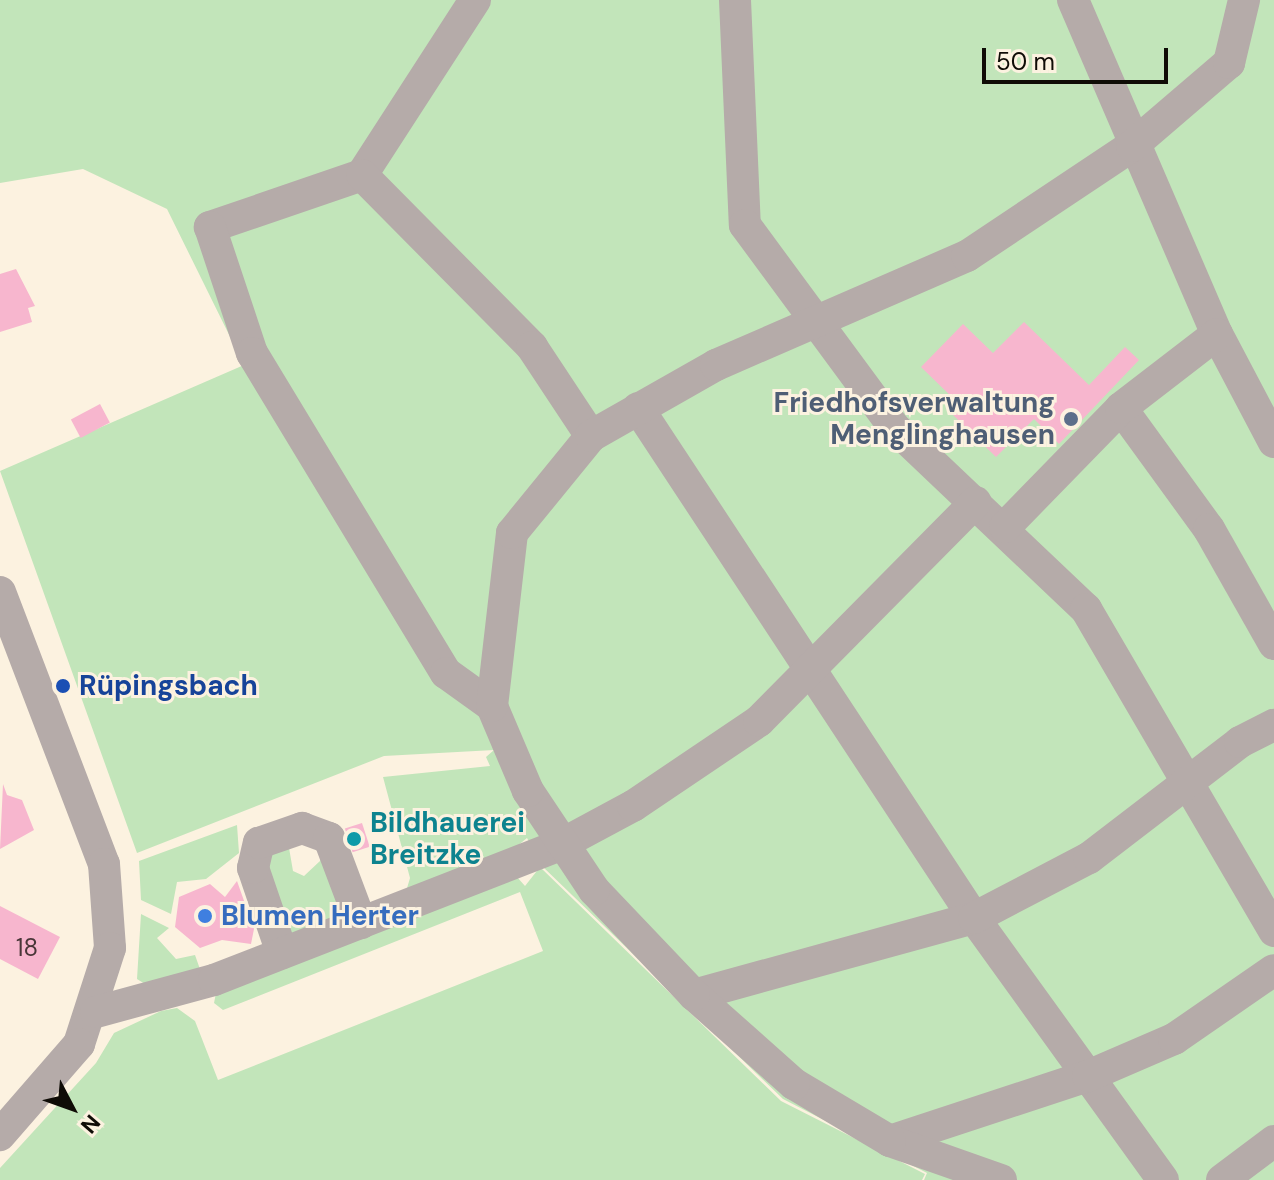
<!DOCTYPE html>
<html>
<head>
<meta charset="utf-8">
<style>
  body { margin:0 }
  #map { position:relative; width:1274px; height:1180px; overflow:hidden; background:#fcf2e0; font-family:"DM Sans",sans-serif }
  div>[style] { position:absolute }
  .green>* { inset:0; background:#c2e5ba }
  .building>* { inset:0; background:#f7b6ce; transform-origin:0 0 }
  .minor>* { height:32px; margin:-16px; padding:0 16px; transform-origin:16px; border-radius:16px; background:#b5aba9 }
  .dots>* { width:22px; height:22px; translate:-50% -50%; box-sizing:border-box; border:4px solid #fcf2e0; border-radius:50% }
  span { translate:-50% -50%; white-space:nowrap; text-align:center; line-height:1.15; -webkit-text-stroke:6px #fcf2e0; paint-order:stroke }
  .number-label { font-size:24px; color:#493638 }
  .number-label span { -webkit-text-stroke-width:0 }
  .service-label { font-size:28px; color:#4e5e75; font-weight:700 }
  .right { translate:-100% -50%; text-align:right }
  .transit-label { font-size:28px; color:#164399; font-weight:700 }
  .left { translate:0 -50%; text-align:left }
  .culture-label { font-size:28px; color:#0d838f; font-weight:700 }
  .shop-label { font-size:28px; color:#366cbe; font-weight:700 }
  .north { position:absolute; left:32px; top:1068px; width:80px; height:80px; -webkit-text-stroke:6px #fcf2e0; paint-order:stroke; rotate:131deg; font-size:22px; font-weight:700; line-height:32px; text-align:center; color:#0f0c06 }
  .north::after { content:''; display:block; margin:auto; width:28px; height:36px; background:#0f0c06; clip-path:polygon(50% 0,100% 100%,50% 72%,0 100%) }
  .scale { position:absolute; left:982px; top:48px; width:186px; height:36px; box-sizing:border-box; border:4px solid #0f0c06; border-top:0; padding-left:10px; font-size:24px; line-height:28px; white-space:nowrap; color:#0f0c06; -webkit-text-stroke:6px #fcf2e0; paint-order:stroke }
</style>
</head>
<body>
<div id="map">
  <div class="green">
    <div style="clip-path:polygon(0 0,1274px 0,1274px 1180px,924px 1180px,927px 1173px,783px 1099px,542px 866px,527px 838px,506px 855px,405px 895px,410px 878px,383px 777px,490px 766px,486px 757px,494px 750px,384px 756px,137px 853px,0 471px,244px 365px,167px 209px,83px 169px,0 183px)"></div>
    <div style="clip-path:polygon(237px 825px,239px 853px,206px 879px,177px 882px,171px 914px,141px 900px,139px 861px)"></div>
    <div style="clip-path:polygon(288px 842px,293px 871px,304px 876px,320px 861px,321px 845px,347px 912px,290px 939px,263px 851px)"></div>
    <div style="clip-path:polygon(540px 867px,781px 1101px,925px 1174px,922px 1180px,0 1180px,0 1168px,96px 1063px,114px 1033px,161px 1011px,177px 1008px,195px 1021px,218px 1080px,543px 951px,520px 892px,223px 1010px,214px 1003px,216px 993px,517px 877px,525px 886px)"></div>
    <div style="clip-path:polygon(141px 914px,169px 928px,157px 938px,176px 959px,195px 955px,201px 972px,145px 984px,137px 979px)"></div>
  </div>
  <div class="building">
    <div style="clip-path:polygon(16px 269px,35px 306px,28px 308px,32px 322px,0 332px,0 274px)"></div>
    <div style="clip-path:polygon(1024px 322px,1089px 385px,1125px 347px,1139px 360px,1059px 444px,1034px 419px,996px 457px,950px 412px,958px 403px,921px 367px,963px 324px,993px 353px)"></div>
    <div style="left:100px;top:404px;width:21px;height:33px;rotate:62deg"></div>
    <div style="clip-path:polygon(3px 784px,7px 795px,22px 800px,34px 830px,0 849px)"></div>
    <div style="left:362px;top:823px;width:25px;height:18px;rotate:72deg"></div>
    <div style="clip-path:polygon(237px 881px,254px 929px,251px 944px,222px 940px,200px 948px,175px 927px,179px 897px,210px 884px,225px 897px)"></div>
    <div style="clip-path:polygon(0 906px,60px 937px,38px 979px,0 959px)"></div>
  </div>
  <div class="minor">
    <div style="left:475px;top:0;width:208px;rotate:122.9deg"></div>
    <div style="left:362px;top:175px;width:161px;rotate:161.1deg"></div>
    <div style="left:210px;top:227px;width:133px;rotate:71.6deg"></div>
    <div style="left:252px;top:353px;width:374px;rotate:58.8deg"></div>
    <div style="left:446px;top:673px;width:57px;rotate:35.7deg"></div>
    <div style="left:735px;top:0;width:225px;rotate:87.5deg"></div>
    <div style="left:745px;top:225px;width:251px;rotate:53.6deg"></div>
    <div style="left:894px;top:427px;width:265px;rotate:43.5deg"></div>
    <div style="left:1086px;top:609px;width:373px;rotate:59.7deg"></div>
    <div style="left:1073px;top:0;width:364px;rotate:66.7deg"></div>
    <div style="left:1217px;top:334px;width:122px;rotate:62.2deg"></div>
    <div style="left:362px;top:175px;width:242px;rotate:45.3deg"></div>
    <div style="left:532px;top:347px;width:107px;rotate:56.5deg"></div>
    <div style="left:638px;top:408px;width:611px;rotate:56.62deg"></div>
    <div style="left:974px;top:918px;width:323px;rotate:54.2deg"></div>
    <div style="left:1121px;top:408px;width:150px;rotate:54deg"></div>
    <div style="left:1209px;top:529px;width:132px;rotate:60.5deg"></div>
    <div style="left:1005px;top:527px;width:166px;rotate:-45.7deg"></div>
    <div style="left:1121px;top:408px;width:121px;rotate:-37.6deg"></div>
    <div style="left:0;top:592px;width:291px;rotate:69.1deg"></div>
    <div style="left:104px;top:864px;width:84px;rotate:85.9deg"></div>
    <div style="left:110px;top:948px;width:101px;rotate:107.9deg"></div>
    <div style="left:79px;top:1044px;width:121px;rotate:131deg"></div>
    <div style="left:282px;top:953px;width:90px;rotate:-108.8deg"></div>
    <div style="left:253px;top:868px;width:26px;rotate:-77deg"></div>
    <div style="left:259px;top:843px;width:46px;rotate:-19.2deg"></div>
    <div style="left:302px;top:828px;width:29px;rotate:20deg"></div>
    <div style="left:329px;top:838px;width:91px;rotate:69.4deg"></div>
    <div style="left:694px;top:995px;width:290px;rotate:-15.4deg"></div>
    <div style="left:974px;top:918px;width:130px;rotate:-27.6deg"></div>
    <div style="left:1089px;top:858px;width:190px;rotate:-37.5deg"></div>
    <div style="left:1240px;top:742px;width:38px;rotate:-27deg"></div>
    <div style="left:96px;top:1012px;width:122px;rotate:-15.2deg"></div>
    <div style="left:214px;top:980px;width:374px;rotate:-21.3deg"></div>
    <div style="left:562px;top:844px;width:81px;rotate:-28.2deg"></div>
    <div style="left:633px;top:806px;width:152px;rotate:-34deg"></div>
    <div style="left:759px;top:721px;width:308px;rotate:-45.3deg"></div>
    <div style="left:890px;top:1141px;width:208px;rotate:-18.2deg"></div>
    <div style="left:1088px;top:1076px;width:94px;rotate:-23.3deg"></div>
    <div style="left:1174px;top:1039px;width:121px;rotate:-34.6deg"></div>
    <div style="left:1001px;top:1180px;width:118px;rotate:-160.6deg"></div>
    <div style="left:890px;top:1141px;width:112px;rotate:-149.3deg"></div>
    <div style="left:794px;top:1084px;width:134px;rotate:-138.3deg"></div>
    <div style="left:694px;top:995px;width:145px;rotate:-133.6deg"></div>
    <div style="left:594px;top:890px;width:119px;rotate:-123.7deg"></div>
    <div style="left:528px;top:791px;width:92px;rotate:-113deg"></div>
    <div style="left:492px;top:706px;width:174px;rotate:-83.4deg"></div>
    <div style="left:512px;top:533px;width:125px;rotate:-50.8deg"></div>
    <div style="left:591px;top:436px;width:144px;rotate:-29.6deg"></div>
    <div style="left:716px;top:365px;width:274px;rotate:-23.5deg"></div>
    <div style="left:967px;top:256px;width:198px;rotate:-33.7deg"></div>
    <div style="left:1132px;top:146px;width:128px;rotate:-40.6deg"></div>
    <div style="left:1229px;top:63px;width:65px;rotate:-76.6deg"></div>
    <div style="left:1222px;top:1180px;width:65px;rotate:-36.9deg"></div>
  </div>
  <div class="dots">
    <div style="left:1071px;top:419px;background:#5c6f8a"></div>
    <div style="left:63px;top:686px;background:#1a4fb4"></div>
    <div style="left:354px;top:839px;background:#0f9aa8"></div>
    <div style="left:205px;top:916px;background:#3f7fe0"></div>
  </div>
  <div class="number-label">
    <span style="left:27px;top:948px">18</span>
  </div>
  <div class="service-label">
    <span class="right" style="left:1055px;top:419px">Friedhofsverwaltung<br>Menglinghausen</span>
  </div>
  <div class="transit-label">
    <span class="left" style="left:79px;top:686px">Rüpingsbach</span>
  </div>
  <div class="culture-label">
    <span class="left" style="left:370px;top:839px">Bildhauerei<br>Breitzke</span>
  </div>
  <div class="shop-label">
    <span class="left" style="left:221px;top:916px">Blumen Herter</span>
  </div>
  <div class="north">N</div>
  <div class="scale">50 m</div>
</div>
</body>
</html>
